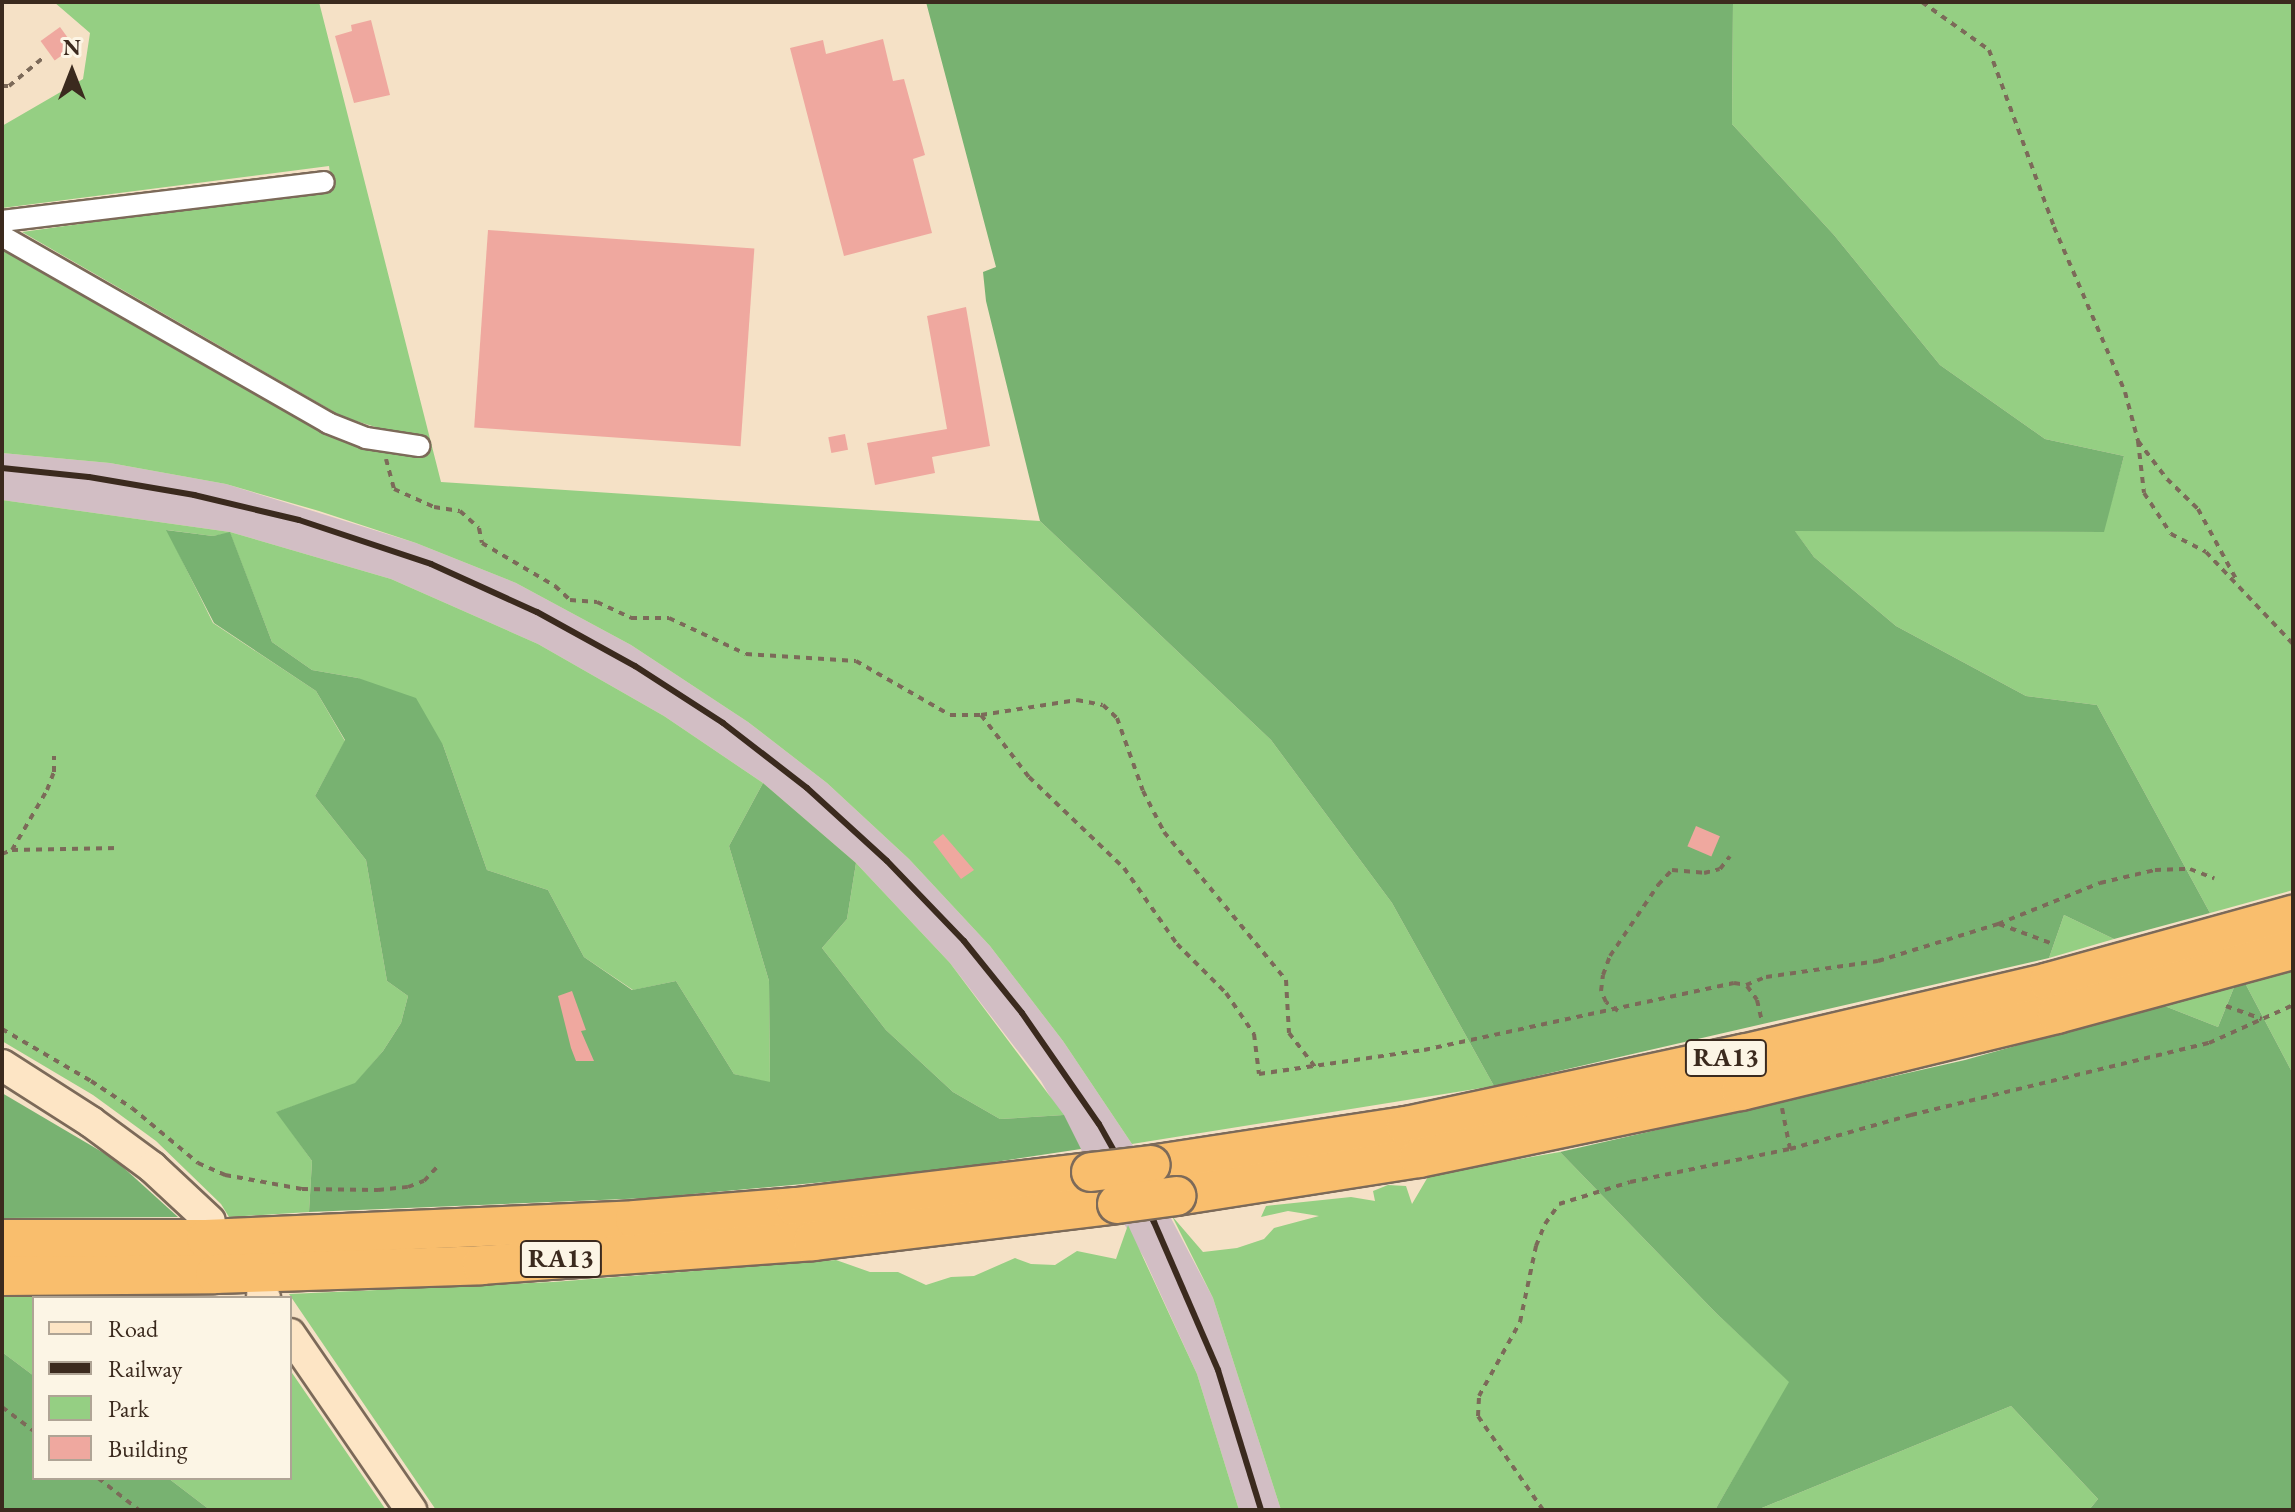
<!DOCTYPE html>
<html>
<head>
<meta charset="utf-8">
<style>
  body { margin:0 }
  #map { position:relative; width:2295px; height:1512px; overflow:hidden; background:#f5e1c6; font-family:"EB Garamond",serif }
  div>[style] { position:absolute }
  .industrial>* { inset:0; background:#d2bec4 }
  .green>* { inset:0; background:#95cf83 }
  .forest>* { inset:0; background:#78b271 }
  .building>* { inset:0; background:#efa89f; transform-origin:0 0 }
  .path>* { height:4px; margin-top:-2px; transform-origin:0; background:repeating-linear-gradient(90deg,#7c6a59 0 6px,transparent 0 12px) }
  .roads { filter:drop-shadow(2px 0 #7c6a59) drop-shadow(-2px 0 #7c6a59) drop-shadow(0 2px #7c6a59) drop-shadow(0 -2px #7c6a59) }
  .street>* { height:20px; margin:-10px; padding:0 10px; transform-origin:10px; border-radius:10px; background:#fff }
  .secondary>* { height:30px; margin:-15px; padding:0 15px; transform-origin:15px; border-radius:15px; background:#fde5c5 }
  .highway>* { height:38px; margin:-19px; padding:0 19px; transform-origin:19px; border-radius:19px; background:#f9be6d }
  .rail>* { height:6px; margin:-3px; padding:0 3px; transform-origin:3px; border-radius:3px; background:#3b2a1e }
  .bridges { filter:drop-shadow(2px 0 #7c6a59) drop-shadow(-2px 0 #7c6a59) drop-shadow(0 2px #7c6a59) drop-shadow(0 -2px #7c6a59) }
  .highway-bridge>* { height:38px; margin:-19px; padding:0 19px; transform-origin:19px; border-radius:19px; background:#f9be6d }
  span { translate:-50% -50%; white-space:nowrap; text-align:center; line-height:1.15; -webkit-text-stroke:6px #fcf5e5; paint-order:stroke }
  .shield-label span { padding:2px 6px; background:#fcf5e5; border:2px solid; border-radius:6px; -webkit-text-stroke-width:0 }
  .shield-label { font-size:26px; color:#3b2a1e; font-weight:700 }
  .frame { position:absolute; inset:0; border:4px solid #3b2a1e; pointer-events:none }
  .legend { position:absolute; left:32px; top:1296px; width:260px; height:184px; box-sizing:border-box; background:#fcf5e5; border:2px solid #afa495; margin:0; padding:10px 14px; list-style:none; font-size:24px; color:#3b2a1e }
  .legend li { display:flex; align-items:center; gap:16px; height:40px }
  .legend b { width:40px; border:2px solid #afa495 }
  .north { position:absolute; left:32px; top:32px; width:80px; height:80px; -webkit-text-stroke:6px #fcf5e5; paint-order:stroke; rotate:0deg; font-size:22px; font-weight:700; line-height:32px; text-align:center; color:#3b2a1e }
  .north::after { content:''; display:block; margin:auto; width:28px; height:36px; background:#3b2a1e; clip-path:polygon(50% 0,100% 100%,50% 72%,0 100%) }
</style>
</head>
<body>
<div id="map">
  <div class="industrial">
    <div style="clip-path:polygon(2px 453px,110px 463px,226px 484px,416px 543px,516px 583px,631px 645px,748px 722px,827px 783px,909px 859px,990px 946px,1063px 1041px,1132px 1144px,1213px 1298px,1281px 1510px,1239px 1510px,1197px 1374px,1144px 1258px,1041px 1081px,950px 963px,856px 863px,763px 783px,664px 716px,538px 644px,391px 579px,230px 532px,2px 500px)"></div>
  </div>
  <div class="green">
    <div style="clip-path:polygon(54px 2px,319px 2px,441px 482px,1040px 521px,1271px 740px,1392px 903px,1494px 1086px,1132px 1144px,1063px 1041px,990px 946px,909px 859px,827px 783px,748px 722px,631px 645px,516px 583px,416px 543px,319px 511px,226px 484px,110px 463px,2px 453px,2px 250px,298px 419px,347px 443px,394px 453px,427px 453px,422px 435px,395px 433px,343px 417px,22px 232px,332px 189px,329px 166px,2px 208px,2px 126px,83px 79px,90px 33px)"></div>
    <div style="clip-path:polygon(1733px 2px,2293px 2px,2293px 890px,2210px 913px,2097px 705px,2026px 696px,1896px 626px,1814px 557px,1794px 530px,2103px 532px,2124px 456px,2045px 439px,1940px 365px,1834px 235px,1732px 124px)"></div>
    <div style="clip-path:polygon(2px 500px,230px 532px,391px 579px,538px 644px,664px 716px,763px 783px,729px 846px,769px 981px,770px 1083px,734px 1074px,676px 981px,633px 990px,584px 957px,548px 890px,487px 870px,443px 745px,358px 678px,312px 670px,272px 642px,230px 533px,213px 536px,167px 530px,213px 623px,316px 691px,345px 741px,315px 796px,366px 860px,387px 981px,408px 996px,401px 1023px,383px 1051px,355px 1084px,277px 1112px,312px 1161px,309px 1212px,229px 1217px,221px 1204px,156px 1141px,93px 1095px,2px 1041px)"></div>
    <div style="clip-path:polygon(856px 863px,950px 963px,1064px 1115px,1000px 1119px,953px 1092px,886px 1030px,822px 948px,847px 919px)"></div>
    <div style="clip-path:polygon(2064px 915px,2114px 939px,2049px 958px)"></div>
    <div style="clip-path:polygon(2293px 971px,2293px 1074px,2245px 983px)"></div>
    <div style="clip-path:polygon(2235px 985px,2218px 1027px,2162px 1005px)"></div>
    <div style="clip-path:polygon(1560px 1152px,1716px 1313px,1790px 1382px,1715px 1510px,1281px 1510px,1213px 1298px,1172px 1216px,1203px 1252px,1237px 1248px,1264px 1239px,1274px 1228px,1319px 1216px,1288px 1211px,1261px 1217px,1266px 1206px,1351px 1197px,1375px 1201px,1373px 1191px,1388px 1185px,1406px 1186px,1412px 1204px,1429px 1175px)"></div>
    <div style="clip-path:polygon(1128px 1225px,1197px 1374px,1239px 1510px,436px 1510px,289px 1294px,553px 1282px,836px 1260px,870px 1272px,898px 1272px,926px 1285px,951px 1277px,974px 1276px,1015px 1258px,1031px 1264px,1055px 1265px,1077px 1251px,1116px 1259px)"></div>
    <div style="clip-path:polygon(2px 1295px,118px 1295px,233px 1298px,34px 1298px,34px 1376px,2px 1352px)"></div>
    <div style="clip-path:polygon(290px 1370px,386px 1510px,210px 1510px,168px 1478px,290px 1478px)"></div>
    <div style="clip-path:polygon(2011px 1406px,2098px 1499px,2089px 1510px,1757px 1510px)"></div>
  </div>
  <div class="forest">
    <div style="clip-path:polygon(926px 2px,1733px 2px,1732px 124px,1834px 235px,1940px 365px,2045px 439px,2124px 456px,2104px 532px,1795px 531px,1814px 557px,1896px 626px,2026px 696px,2097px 705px,2210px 913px,2114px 939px,2064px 915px,2049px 958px,1494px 1086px,1392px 903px,1271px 740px,1040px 521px,986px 301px,983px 272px,996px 267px)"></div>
    <div style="clip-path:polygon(166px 530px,213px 536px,230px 532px,272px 642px,312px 670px,358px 678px,416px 698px,443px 745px,487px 870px,548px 890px,584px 957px,632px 990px,676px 981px,734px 1074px,770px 1082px,769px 981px,729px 846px,763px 783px,856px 863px,847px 919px,822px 948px,886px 1030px,953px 1092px,1000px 1119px,1064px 1115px,1081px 1149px,923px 1173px,649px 1198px,309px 1212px,312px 1161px,276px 1112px,355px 1083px,383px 1051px,401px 1023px,408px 996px,387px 981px,366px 860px,315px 796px,345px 740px,316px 691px,214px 623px)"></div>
    <div style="clip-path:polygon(2245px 983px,2293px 1074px,2293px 1510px,2089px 1510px,2098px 1499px,2011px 1406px,1757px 1510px,1715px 1510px,1789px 1382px,1716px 1313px,1560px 1152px,1965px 1060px,2162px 1005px,2218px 1027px,2235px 985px)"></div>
    <div style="clip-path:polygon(2px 1093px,114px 1159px,178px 1217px,2px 1218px)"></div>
    <div style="clip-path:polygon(2px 1352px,34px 1376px,34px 1478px,168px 1478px,210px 1510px,2px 1510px)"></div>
  </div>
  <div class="building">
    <div style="clip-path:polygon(371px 20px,390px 95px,354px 103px,335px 36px,352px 31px,351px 25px)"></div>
    <div style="left:60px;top:27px;width:24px;height:24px;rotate:54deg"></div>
    <div style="clip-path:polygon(883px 39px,893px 81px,904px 79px,925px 155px,913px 159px,932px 233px,844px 256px,790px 48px,823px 40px,826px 54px)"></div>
    <div style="left:488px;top:230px;width:267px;height:198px;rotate:4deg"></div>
    <div style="clip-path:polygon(966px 307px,990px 446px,932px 457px,935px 473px,875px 485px,867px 443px,947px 429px,927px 316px)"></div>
    <div style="left:845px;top:434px;width:16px;height:17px;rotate:79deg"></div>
    <div style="left:1696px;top:826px;width:26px;height:22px;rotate:23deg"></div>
    <div style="clip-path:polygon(943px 834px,974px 870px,961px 879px,933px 842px)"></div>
    <div style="clip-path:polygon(572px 991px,586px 1030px,581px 1031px,594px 1061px,576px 1061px,571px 1048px,558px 996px)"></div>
  </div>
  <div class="path">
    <div style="left:1922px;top:2px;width:82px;rotate:35.6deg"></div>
    <div style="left:1989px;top:50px;width:189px;rotate:69.8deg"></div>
    <div style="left:2054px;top:227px;width:180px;rotate:66.7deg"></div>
    <div style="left:2125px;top:392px;width:51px;rotate:75.1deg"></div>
    <div style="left:2138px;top:441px;width:52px;rotate:83.4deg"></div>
    <div style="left:2144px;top:493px;width:49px;rotate:56.6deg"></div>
    <div style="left:2171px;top:534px;width:39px;rotate:27deg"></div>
    <div style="left:2206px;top:552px;width:127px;rotate:46.6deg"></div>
    <div style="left:2px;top:86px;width:7px"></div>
    <div style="left:9px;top:86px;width:45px;rotate:-39.6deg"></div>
    <div style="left:2138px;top:441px;width:48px;rotate:52.7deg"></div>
    <div style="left:2167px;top:479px;width:43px;rotate:44.1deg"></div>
    <div style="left:2198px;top:509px;width:80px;rotate:61.5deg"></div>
    <div style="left:386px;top:459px;width:31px;rotate:75deg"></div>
    <div style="left:394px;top:489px;width:44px;rotate:24.2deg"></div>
    <div style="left:434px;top:507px;width:26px;rotate:9deg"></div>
    <div style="left:460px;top:511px;width:25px;rotate:42deg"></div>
    <div style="left:479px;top:528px;width:15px;rotate:79deg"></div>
    <div style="left:482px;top:543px;width:85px;rotate:30.5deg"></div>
    <div style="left:555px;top:586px;width:21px;rotate:43deg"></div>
    <div style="left:570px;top:600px;width:27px;rotate:4deg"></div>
    <div style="left:597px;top:602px;width:38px;rotate:25deg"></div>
    <div style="left:631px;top:618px;width:38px"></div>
    <div style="left:669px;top:618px;width:85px;rotate:25.1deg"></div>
    <div style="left:746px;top:654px;width:110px;rotate:3.6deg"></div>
    <div style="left:856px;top:661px;width:108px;rotate:29.9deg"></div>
    <div style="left:950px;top:715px;width:31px"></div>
    <div style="left:981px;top:715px;width:97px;rotate:-8.9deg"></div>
    <div style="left:1077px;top:700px;width:26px;rotate:11deg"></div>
    <div style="left:1103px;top:705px;width:19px;rotate:43deg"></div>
    <div style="left:1117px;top:718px;width:77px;rotate:70.4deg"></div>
    <div style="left:1143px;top:791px;width:46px;rotate:62.9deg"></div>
    <div style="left:1164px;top:832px;width:192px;rotate:50.5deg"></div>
    <div style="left:1286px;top:980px;width:53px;rotate:86.8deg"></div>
    <div style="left:1289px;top:1033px;width:44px;rotate:52.4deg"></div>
    <div style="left:981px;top:715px;width:78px;rotate:52.3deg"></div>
    <div style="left:1029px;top:777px;width:132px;rotate:43.8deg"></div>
    <div style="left:1124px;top:868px;width:93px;rotate:55.1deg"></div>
    <div style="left:1177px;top:944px;width:69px;rotate:45deg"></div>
    <div style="left:1226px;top:993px;width:50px;rotate:55.7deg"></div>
    <div style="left:1254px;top:1034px;width:40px;rotate:82.9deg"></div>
    <div style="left:1259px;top:1074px;width:167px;rotate:-8.3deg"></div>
    <div style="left:1424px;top:1050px;width:317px;rotate:-12.2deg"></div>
    <div style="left:1734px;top:983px;width:12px;rotate:9deg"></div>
    <div style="left:1746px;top:985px;width:22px;rotate:-22deg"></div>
    <div style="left:1766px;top:977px;width:113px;rotate:-8.1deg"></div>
    <div style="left:1878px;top:961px;width:126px;rotate:-17.1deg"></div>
    <div style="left:1998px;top:924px;width:110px;rotate:-21.9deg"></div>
    <div style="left:2100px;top:883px;width:57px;rotate:-13.3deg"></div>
    <div style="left:2155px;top:870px;width:35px;rotate:-2deg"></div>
    <div style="left:2190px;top:869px;width:26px;rotate:21deg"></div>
    <div style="left:12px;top:850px;width:106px;rotate:-1.1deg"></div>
    <div style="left:2px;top:854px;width:11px;rotate:-22deg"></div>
    <div style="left:12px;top:850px;width:69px;rotate:-59.7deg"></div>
    <div style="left:47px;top:790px;width:19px;rotate:-69deg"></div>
    <div style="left:54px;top:772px;width:16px;rotate:-90deg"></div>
    <div style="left:1999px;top:924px;width:58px;rotate:20.3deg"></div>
    <div style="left:1747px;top:986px;width:17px;rotate:54deg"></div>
    <div style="left:1757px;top:1000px;width:22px;rotate:77deg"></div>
    <div style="left:2226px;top:1006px;width:38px;rotate:20deg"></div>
    <div style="left:1618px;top:1011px;width:15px;rotate:-143deg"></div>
    <div style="left:1606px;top:1002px;width:12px;rotate:-114deg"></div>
    <div style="left:1601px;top:991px;width:16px;rotate:-83deg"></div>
    <div style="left:1603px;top:975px;width:20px;rotate:-70deg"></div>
    <div style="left:1610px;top:956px;width:86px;rotate:-55.9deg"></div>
    <div style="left:1658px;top:885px;width:21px;rotate:-47deg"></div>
    <div style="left:1672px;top:870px;width:32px;rotate:5deg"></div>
    <div style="left:1704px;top:873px;width:16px;rotate:-14deg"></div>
    <div style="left:1720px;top:869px;width:16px;rotate:-52deg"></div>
    <div style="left:2px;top:1029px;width:103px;rotate:30.3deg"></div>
    <div style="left:91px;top:1081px;width:49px;rotate:33.4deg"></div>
    <div style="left:132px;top:1108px;width:86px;rotate:39.8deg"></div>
    <div style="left:198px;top:1163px;width:30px;rotate:24deg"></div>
    <div style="left:225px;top:1175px;width:78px;rotate:10.3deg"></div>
    <div style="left:302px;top:1189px;width:76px;rotate:0.8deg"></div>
    <div style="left:378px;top:1190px;width:30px;rotate:-6deg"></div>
    <div style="left:408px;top:1187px;width:17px;rotate:-21deg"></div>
    <div style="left:424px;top:1181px;width:21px;rotate:-47deg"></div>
    <div style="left:1782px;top:1108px;width:42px;rotate:79deg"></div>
    <div style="left:2px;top:1407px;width:40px;rotate:37deg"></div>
    <div style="left:98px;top:1478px;width:52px;rotate:38deg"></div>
    <div style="left:1543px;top:1510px;width:114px;rotate:-124.7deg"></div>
    <div style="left:1478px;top:1416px;width:20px;rotate:-87deg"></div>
    <div style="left:1479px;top:1396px;width:85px;rotate:-61deg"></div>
    <div style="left:1520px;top:1322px;width:78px;rotate:-78.1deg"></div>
    <div style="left:1536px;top:1246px;width:24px;rotate:-68deg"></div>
    <div style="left:1545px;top:1224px;width:24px;rotate:-55deg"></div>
    <div style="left:1559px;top:1204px;width:74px;rotate:-17.2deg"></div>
    <div style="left:1630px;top:1182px;width:163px;rotate:-11.7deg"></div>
    <div style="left:1790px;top:1149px;width:126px;rotate:-15.7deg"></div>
    <div style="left:1911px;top:1115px;width:307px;rotate:-13.6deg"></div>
    <div style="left:2209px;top:1043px;width:92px;rotate:-24.3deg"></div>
  </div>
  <div class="roads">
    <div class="street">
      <div style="left:2px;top:221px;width:324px;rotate:-6.9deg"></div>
      <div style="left:2px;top:236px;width:376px;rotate:29.8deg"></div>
      <div style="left:328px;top:423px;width:41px;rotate:21.5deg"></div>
      <div style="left:366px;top:438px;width:54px;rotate:8.6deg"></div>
    </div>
    <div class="secondary">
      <div style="left:2px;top:1065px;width:106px;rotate:32.6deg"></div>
      <div style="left:91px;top:1122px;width:76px;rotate:36.4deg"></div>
      <div style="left:152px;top:1167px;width:79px;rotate:43deg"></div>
      <div style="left:262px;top:1294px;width:5px;rotate:53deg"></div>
      <div style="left:290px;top:1334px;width:214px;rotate:55.5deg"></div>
    </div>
    <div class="highway">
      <div style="left:1151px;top:1165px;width:258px;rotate:-8.7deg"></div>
      <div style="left:1406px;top:1126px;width:345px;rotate:-12.1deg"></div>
      <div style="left:1743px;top:1054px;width:314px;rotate:-13.2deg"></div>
      <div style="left:2049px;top:982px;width:253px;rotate:-15.4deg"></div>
      <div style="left:1176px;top:1196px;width:246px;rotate:-8.9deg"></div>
      <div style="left:1419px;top:1158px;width:329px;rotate:-11.8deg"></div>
      <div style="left:1741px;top:1091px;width:325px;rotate:-13.7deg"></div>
      <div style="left:2057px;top:1014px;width:245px;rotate:-15.2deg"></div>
      <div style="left:2px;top:1239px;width:204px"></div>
      <div style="left:206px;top:1239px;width:429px;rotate:-2.5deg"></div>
      <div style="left:635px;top:1220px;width:162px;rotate:-4.6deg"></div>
      <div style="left:796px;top:1207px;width:297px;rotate:-6.8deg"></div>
      <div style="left:2px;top:1276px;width:213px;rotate:-0.5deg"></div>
      <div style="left:215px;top:1274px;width:267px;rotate:-1.9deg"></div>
      <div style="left:482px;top:1265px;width:332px;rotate:-4.1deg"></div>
      <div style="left:813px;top:1241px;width:306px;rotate:-6.9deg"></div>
    </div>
  </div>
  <div class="rail">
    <div style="left:2px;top:468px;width:87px;rotate:5.9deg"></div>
    <div style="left:89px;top:477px;width:107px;rotate:9.7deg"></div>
    <div style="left:194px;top:495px;width:108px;rotate:13.4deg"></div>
    <div style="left:299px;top:520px;width:139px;rotate:18.4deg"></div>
    <div style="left:431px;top:564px;width:116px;rotate:24.4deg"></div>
    <div style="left:537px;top:612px;width:112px;rotate:28.9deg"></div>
    <div style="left:635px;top:666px;width:105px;rotate:32.9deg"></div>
    <div style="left:723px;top:723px;width:106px;rotate:37.7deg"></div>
    <div style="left:807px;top:788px;width:108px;rotate:42.4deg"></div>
    <div style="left:887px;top:861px;width:111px;rotate:46.1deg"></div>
    <div style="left:964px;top:941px;width:92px;rotate:51.1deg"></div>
    <div style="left:1022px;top:1013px;width:135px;rotate:55.3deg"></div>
    <div style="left:1099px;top:1124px;width:112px;rotate:60.7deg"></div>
    <div style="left:1154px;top:1222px;width:161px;rotate:66.6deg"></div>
    <div style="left:1218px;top:1370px;width:146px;rotate:72.9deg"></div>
  </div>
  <div class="bridges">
    <div class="highway-bridge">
      <div style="left:1091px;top:1172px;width:60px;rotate:-6.7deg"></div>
      <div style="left:1117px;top:1204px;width:60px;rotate:-7.7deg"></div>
    </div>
  </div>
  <div class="shield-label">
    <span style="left:1726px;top:1058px">RA13</span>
    <span style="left:561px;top:1259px">RA13</span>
  </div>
  <div class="frame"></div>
  <ul class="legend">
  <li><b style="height:10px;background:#fde5c5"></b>Road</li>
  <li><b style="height:10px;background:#3b2a1e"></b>Railway</li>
  <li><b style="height:22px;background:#95cf83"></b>Park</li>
  <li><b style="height:22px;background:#efa89f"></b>Building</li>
  </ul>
  <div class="north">N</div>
</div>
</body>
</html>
